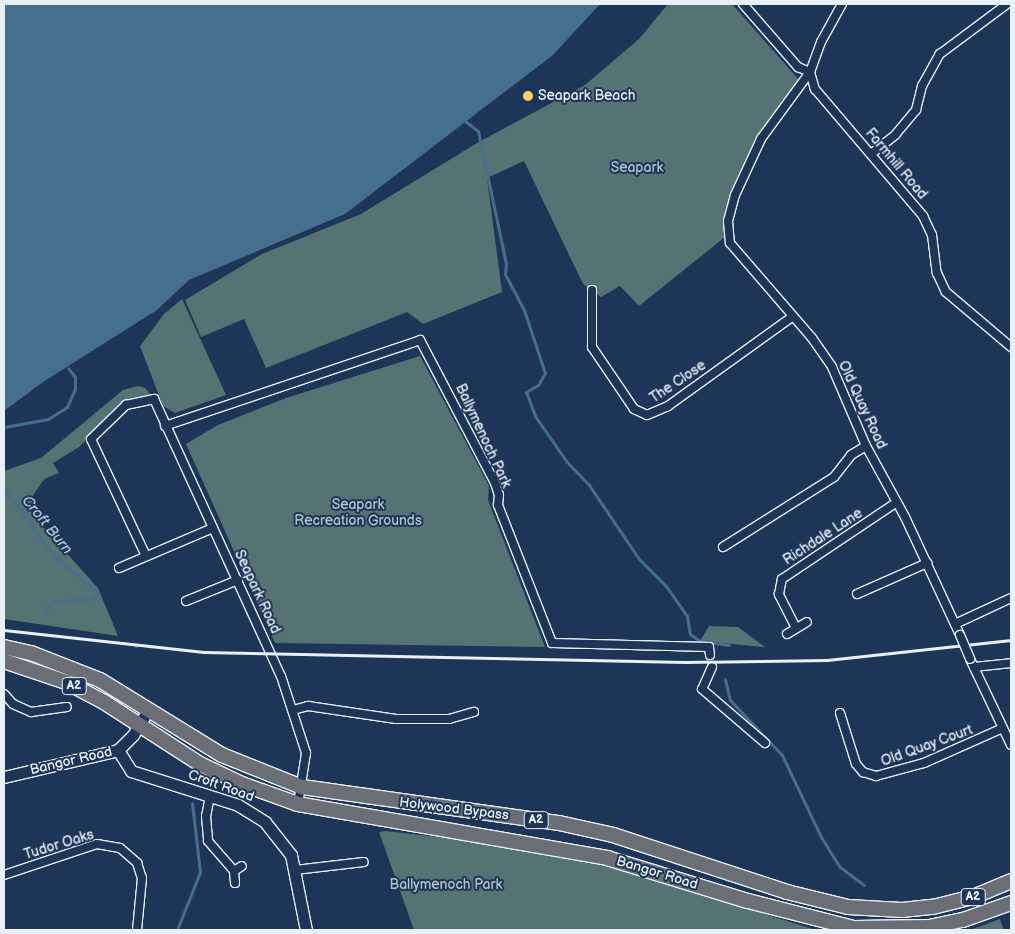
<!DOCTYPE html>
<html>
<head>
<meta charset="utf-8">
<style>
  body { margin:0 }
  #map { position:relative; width:1015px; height:934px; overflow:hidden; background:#1d3557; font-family:"Balsamiq Sans",sans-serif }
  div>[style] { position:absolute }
  .green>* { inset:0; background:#547372 }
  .water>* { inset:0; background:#466f8d }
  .stream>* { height:3px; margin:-1.5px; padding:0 1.5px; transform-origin:1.5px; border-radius:1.5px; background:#466f8d }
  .roads { filter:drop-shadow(1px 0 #e8f1f8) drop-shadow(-1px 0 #e8f1f8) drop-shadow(0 1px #e8f1f8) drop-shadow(0 -1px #e8f1f8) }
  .street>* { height:8px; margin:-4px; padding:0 4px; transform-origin:4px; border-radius:4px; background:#1d3557 }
  .secondary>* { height:11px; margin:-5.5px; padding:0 5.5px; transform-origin:5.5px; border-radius:5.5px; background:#1d3557 }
  .highway>* { height:14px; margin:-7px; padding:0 7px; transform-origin:7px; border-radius:7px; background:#6b6f75 }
  .rail>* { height:3px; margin:-1.5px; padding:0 1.5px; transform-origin:1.5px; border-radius:1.5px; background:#e8f1f8 }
  .bridges { filter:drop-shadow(1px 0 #e8f1f8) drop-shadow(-1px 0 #e8f1f8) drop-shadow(0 1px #e8f1f8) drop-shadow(0 -1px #e8f1f8) }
  .street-bridge>* { height:8px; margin:-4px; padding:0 4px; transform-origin:4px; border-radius:4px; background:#1d3557 }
  .dots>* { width:14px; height:14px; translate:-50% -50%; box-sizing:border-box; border:2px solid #1d3557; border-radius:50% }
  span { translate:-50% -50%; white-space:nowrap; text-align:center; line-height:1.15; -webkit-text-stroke:4px #1d3557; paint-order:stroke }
  .shield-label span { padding:1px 4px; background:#1d3557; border:1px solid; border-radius:4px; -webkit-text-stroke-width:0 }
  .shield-label { font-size:12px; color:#e8f1f8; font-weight:700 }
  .poi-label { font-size:14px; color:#e8f1f8 }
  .left { translate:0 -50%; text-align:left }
  .street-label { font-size:14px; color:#e8f1f8 }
  .park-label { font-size:14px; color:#b4c5c9 }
  .water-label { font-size:15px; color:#afc4d3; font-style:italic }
  .frame { position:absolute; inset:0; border:5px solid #e8f1f8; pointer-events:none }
</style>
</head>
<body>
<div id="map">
  <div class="green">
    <div style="clip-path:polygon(668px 4px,732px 4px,800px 81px,760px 137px,735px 189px,725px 237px,639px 306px,620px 286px,601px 297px,583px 284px,524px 161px,487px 178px,502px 292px,423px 324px,407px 312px,266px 368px,244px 319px,201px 337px,185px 300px,262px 254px,361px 214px,477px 143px,585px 85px,639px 39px)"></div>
    <div style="clip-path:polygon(182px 299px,226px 395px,175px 413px,163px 406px,140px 346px,164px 314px)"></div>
    <div style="clip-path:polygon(420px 356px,489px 486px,488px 500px,545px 647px,275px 643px,186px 444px,218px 425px,286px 398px)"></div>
    <div style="clip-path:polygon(138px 386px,145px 388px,153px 398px,133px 398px,117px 409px,79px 447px,53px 463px,59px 473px,44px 479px,32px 497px,36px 519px,98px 588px,118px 636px,4px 619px,4px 471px,41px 458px,123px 390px)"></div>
    <div style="clip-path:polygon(709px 626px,738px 627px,765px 647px,700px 641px)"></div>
    <div style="clip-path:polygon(386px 831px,455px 839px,617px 868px,816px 930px,414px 930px,379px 832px)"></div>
    <div style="clip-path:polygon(1000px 919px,1004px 930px,970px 930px)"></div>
  </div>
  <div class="water">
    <div style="clip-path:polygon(4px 4px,600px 4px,553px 55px,345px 214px,189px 280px,157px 310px,43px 382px,4px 411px)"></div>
  </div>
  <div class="stream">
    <div style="left:465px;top:121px;width:16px;rotate:38deg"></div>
    <div style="left:478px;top:131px;width:136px;rotate:78.1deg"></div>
    <div style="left:506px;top:264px;width:10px;rotate:96deg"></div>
    <div style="left:505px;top:274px;width:41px;rotate:62.2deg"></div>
    <div style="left:524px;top:310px;width:66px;rotate:71.6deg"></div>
    <div style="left:545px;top:373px;width:14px;rotate:120deg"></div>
    <div style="left:538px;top:385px;width:14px;rotate:150deg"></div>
    <div style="left:526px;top:392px;width:26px;rotate:69deg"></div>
    <div style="left:535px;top:416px;width:56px;rotate:55.2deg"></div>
    <div style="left:567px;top:462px;width:32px;rotate:46deg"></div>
    <div style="left:589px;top:485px;width:89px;rotate:56deg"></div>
    <div style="left:639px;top:559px;width:38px;rotate:45deg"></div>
    <div style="left:666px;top:586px;width:37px;rotate:55deg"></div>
    <div style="left:687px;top:616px;width:18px;rotate:81deg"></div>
    <div style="left:690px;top:634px;width:12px;rotate:35deg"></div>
    <div style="left:700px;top:641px;width:29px;rotate:8deg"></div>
    <div style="left:4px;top:427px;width:45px;rotate:-10.3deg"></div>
    <div style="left:48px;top:419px;width:22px;rotate:-32deg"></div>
    <div style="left:67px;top:407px;width:20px;rotate:-66deg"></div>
    <div style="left:75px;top:389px;width:12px;rotate:-90deg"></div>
    <div style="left:75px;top:377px;width:11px;rotate:-128deg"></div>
    <div style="left:4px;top:488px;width:83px;rotate:53.8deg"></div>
    <div style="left:53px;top:555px;width:56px;rotate:39.9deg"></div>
    <div style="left:96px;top:591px;width:7px;rotate:98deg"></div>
    <div style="left:95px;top:598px;width:44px;rotate:174.8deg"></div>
    <div style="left:51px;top:602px;width:12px;rotate:125deg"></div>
    <div style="left:136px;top:645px;width:1px;rotate:90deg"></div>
    <div style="left:725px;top:679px;width:22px;rotate:77deg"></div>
    <div style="left:730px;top:700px;width:76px;rotate:46.6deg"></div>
    <div style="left:782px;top:755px;width:91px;rotate:64.6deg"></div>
    <div style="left:821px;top:837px;width:36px;rotate:58deg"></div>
    <div style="left:840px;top:867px;width:30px;rotate:37deg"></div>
    <div style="left:177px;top:930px;width:62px;rotate:-68.4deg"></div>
    <div style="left:200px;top:872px;width:69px;rotate:-96.6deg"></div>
  </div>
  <div class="roads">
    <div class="street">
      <div style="left:743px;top:4px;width:84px;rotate:48.9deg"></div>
      <div style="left:798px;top:67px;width:13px;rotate:23deg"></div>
      <div style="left:842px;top:4px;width:43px;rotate:118.9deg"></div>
      <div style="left:821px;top:42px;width:32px;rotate:110deg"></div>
      <div style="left:810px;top:72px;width:83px;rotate:126.2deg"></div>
      <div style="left:761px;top:139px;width:62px;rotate:114.9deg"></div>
      <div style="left:735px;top:195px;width:27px;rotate:105deg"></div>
      <div style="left:728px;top:221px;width:22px;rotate:85deg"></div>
      <div style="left:730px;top:243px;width:125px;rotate:49.2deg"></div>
      <div style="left:812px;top:338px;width:35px;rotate:55deg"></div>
      <div style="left:832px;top:367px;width:86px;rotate:66.7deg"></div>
      <div style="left:866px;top:446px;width:81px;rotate:61.2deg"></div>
      <div style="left:905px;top:517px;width:130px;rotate:65deg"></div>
      <div style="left:810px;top:72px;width:18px;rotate:74deg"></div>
      <div style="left:815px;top:89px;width:167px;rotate:49.6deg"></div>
      <div style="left:923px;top:216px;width:21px;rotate:65deg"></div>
      <div style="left:932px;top:235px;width:38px;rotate:83deg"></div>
      <div style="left:937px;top:273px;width:21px;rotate:65deg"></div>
      <div style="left:946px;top:292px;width:85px;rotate:40.2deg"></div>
      <div style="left:871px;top:154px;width:31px;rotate:-38deg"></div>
      <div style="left:895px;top:135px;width:33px;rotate:-50deg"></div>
      <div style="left:916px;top:110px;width:25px;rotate:-76deg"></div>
      <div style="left:922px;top:86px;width:37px;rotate:-61deg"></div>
      <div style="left:940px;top:54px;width:84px;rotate:-36.7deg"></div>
      <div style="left:592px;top:290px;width:57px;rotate:90deg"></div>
      <div style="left:592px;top:347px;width:75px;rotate:55.9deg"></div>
      <div style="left:634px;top:409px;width:14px;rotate:25deg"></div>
      <div style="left:647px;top:415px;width:23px;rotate:-23deg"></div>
      <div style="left:668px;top:406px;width:153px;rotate:-35.7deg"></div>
      <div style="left:165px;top:426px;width:269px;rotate:-18.6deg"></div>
      <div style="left:420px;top:340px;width:161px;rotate:62.3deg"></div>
      <div style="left:495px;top:483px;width:13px;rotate:72deg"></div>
      <div style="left:499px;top:495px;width:10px;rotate:96deg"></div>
      <div style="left:498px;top:505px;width:148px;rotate:68.6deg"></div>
      <div style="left:552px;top:643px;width:157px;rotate:1.5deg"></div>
      <div style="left:709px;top:647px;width:8px;rotate:83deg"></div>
      <div style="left:723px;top:547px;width:131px;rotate:-32.2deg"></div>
      <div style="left:834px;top:477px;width:28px;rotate:-52deg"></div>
      <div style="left:851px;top:455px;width:17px;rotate:-31deg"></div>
      <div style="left:146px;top:556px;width:129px;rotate:-115.2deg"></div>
      <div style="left:91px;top:439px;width:49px;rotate:-44.2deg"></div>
      <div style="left:126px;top:405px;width:29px;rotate:-12deg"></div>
      <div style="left:154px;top:399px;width:305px;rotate:65.4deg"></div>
      <div style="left:281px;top:676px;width:81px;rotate:72deg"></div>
      <div style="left:306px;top:753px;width:52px;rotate:98.9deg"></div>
      <div style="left:119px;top:568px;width:102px;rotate:-23.1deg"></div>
      <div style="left:857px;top:594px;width:77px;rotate:-23.9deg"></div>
      <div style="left:186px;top:601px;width:56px;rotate:-22deg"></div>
      <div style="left:955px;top:624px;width:62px;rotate:-24.9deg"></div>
      <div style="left:796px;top:628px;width:38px;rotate:-117deg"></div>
      <div style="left:779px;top:594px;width:15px;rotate:-79deg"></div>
      <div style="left:782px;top:579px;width:138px;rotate:-33.8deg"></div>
      <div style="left:787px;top:634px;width:23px;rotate:-31deg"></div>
      <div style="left:970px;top:659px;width:95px;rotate:64.5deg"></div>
      <div style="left:712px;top:667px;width:24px;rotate:114deg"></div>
      <div style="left:702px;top:689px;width:83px;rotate:40.6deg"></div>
      <div style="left:974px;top:667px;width:37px;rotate:-6deg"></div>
      <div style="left:4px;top:694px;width:13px;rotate:48deg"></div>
      <div style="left:13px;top:704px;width:20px;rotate:24deg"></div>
      <div style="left:31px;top:712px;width:36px;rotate:-8deg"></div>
      <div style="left:293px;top:710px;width:16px;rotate:-15deg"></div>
      <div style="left:308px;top:706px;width:89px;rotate:8.4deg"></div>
      <div style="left:396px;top:719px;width:53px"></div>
      <div style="left:449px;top:719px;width:26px;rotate:-16deg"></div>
      <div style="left:840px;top:713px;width:53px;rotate:72.6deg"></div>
      <div style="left:856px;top:764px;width:11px;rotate:49deg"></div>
      <div style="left:863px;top:772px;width:14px;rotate:17deg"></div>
      <div style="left:876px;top:776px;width:50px;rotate:-15.2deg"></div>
      <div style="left:924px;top:763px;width:86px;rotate:-23.9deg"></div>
      <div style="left:210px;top:796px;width:20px;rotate:101deg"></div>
      <div style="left:206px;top:816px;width:25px;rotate:85deg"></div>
      <div style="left:208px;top:841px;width:40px;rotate:49deg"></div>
      <div style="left:295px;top:870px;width:69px;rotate:-6.6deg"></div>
      <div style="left:4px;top:875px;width:98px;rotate:-18.4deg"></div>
      <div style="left:97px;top:844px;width:23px;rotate:10deg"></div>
      <div style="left:120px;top:848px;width:23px;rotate:41deg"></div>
      <div style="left:137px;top:863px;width:16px;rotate:72deg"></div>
      <div style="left:142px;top:878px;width:52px;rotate:95.5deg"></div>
      <div style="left:235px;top:883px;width:12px;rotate:-95deg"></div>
      <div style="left:234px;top:871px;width:9px;rotate:-32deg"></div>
    </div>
    <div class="secondary">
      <div style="left:118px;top:750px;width:25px;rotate:58deg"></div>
      <div style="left:131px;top:771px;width:112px;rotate:17.6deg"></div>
      <div style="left:238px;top:805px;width:32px;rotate:32deg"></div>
      <div style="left:265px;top:822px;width:42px;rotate:51.8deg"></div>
      <div style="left:291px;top:855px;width:76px;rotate:78.7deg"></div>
      <div style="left:4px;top:777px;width:117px;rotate:-13.3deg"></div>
      <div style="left:118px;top:750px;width:21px;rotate:-45deg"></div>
      <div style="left:133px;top:735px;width:29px;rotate:-59deg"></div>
    </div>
    <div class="highway">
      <div style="left:4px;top:647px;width:28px;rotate:13deg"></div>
      <div style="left:31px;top:653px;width:74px;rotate:21.4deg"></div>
      <div style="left:100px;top:680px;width:143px;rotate:31.6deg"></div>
      <div style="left:222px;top:755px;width:86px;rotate:21.8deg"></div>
      <div style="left:302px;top:787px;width:260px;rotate:8deg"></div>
      <div style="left:559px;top:823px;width:55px;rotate:12.5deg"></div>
      <div style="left:613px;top:835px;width:183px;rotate:18.1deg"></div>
      <div style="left:787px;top:892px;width:63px;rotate:13.8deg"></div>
      <div style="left:848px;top:907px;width:54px;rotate:3.2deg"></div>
      <div style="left:902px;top:910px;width:31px;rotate:-6deg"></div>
      <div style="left:933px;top:907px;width:41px;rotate:-14deg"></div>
      <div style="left:973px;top:897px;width:41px;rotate:-22.8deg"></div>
      <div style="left:4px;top:661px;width:65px;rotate:18.7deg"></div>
      <div style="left:66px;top:682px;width:43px;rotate:27.8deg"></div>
      <div style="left:104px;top:702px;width:114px;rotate:32.9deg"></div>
      <div style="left:200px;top:764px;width:47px;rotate:25.5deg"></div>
      <div style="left:242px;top:784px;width:59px;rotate:19.7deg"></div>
      <div style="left:298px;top:804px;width:314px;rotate:9.9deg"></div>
      <div style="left:607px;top:858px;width:147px;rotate:17deg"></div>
      <div style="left:748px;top:901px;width:109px;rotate:14.3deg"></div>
      <div style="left:854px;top:928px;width:75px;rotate:-0.8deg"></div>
      <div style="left:929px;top:927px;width:35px;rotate:-12deg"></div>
      <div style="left:963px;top:920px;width:51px;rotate:-19.5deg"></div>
    </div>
  </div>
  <div class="rail">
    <div style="left:4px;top:630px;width:201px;rotate:6.3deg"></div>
    <div style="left:204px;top:652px;width:481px;rotate:1.2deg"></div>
    <div style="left:685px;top:662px;width:142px;rotate:-0.8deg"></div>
    <div style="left:827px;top:660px;width:185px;rotate:-6.2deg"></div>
  </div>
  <div class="bridges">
    <div class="street-bridge">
      <div style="left:960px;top:635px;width:26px;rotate:67deg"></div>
    </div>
  </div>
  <div class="dots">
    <div style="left:528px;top:96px;background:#ffd166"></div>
  </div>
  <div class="shield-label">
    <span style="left:74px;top:686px">A2</span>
    <span style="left:536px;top:820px">A2</span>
    <span style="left:973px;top:897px">A2</span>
  </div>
  <div class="poi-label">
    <span class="left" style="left:538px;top:96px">Seapark Beach</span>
  </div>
  <div class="street-label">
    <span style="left:896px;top:164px;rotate:50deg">Farmhill Road</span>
    <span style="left:678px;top:382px;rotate:-34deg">The Close</span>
    <span style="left:862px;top:405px;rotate:65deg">Old Quay Road</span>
    <span style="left:483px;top:436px;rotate:65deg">Ballymenoch Park</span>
    <span style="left:823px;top:537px;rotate:-33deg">Richdale Lane</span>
    <span style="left:257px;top:592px;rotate:65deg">Seapark Road</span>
    <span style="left:927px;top:746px;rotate:-20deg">Old Quay Court</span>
    <span style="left:71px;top:761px;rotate:-13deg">Bangor Road</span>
    <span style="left:221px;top:786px;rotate:20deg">Croft Road</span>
    <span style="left:454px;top:809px;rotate:7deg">Holywood Bypass</span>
    <span style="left:59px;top:845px;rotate:-17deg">Tudor Oaks</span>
    <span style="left:657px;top:873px;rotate:17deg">Bangor Road</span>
  </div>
  <div class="park-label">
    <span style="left:637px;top:168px">Seapark</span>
    <span style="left:358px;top:513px">Seapark<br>Recreation Grounds</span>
    <span style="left:446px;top:885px">Ballymenoch Park</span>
  </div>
  <div class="water-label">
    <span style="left:47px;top:525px;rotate:51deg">Croft Burn</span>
  </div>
  <div class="frame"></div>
</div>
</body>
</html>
